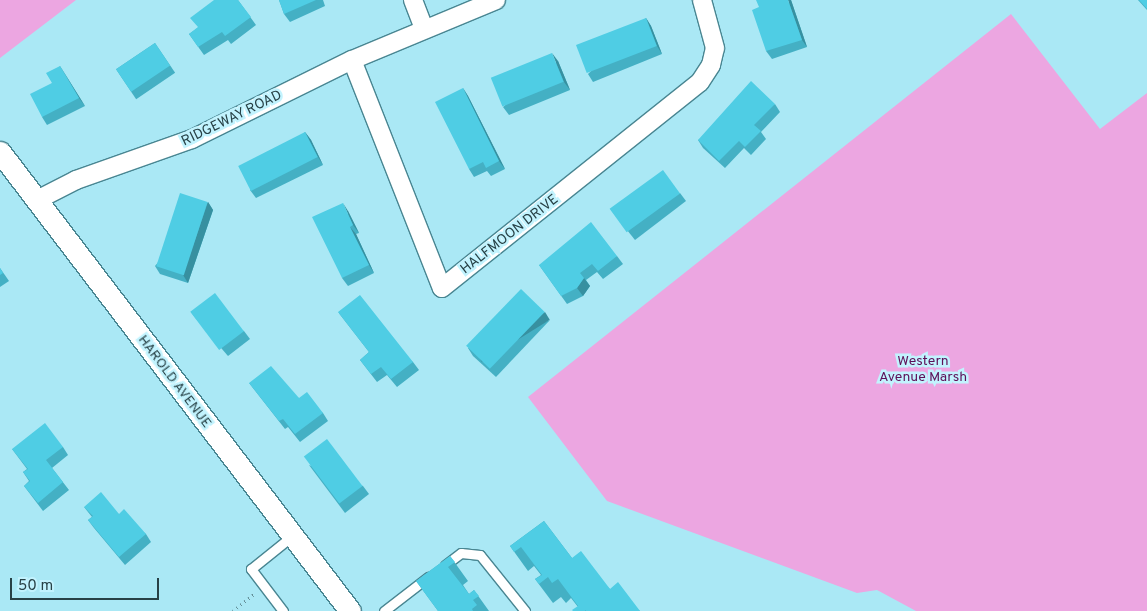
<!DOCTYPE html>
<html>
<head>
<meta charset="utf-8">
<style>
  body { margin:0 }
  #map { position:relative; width:1147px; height:611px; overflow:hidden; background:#aae8f5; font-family:Overpass,sans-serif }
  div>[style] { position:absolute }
  .green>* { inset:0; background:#eca6e1 }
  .path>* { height:3px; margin-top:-1.5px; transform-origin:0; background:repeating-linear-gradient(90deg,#648f98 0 1px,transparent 0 5px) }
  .roads { filter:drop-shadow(1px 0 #498692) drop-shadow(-1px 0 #498692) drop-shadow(0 1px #498692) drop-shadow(0 -1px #498692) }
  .service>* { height:9px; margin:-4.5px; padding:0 4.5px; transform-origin:4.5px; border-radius:4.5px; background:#fff }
  .minor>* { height:18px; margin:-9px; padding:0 9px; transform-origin:9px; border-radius:9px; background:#fff }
  .tertiary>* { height:21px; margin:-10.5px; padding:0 10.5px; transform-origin:10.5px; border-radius:10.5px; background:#fff }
  .wall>* { inset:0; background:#44b0c4; transform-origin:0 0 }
  .shaded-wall>* { inset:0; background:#3790a0; transform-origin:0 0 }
  .building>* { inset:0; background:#4fcde4; transform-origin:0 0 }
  span { translate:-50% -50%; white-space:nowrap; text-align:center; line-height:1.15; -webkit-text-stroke:5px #c2f3fe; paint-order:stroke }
  .street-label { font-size:14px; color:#274146 }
  .park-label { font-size:14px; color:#5e1058 }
  .scale { position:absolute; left:10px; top:578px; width:149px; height:22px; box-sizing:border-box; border:2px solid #274146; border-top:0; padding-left:6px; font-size:15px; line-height:18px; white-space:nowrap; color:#274146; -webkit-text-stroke:4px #c2f3fe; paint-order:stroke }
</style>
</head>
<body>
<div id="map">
  <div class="green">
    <div style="clip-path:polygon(0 0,76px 0,0 58px)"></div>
    <div style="clip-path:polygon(1011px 14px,1100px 129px,1147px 93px,1147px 611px,916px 611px,877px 590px,857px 593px,607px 501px,528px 397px)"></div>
  </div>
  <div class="path">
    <div style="left:233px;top:611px;width:27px;rotate:-39deg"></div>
  </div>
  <div class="roads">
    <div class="service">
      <div style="left:445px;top:565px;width:20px;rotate:-37deg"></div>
      <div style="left:461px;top:553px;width:19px;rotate:6deg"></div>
      <div style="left:480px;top:555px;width:72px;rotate:51.2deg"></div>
      <div style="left:283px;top:611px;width:53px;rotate:-127.3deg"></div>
      <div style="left:251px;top:569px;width:53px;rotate:-38.8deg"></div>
      <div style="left:384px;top:611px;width:56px;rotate:-37.7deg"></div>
    </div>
    <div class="minor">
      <div style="left:413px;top:0;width:30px;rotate:69deg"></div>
      <div style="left:352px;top:60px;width:245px;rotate:68.5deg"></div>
      <div style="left:442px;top:288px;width:330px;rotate:-38.6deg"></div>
      <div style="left:700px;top:82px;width:20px;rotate:-57deg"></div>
      <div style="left:711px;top:65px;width:17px;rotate:-77deg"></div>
      <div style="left:715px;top:48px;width:50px;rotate:-105.2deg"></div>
      <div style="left:37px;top:200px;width:44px;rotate:-27.1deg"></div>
      <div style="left:76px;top:180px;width:123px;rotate:-19.5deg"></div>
      <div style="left:192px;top:139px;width:178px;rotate:-26.3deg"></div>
      <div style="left:352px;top:60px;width:156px;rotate:-22.6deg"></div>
    </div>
    <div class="tertiary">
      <div style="left:0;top:152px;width:577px;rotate:52.67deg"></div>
    </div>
  </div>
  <div class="wall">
    <div style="clip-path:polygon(238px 0,256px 25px,231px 44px,228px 40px,204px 55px,189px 34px)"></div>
    <div style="clip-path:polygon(279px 0,323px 0,325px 6px,290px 22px,284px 14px)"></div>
    <div style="clip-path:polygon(791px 0,807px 47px,772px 59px,766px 51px)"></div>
    <div style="clip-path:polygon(1138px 0,1147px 0,1147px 10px)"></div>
    <div style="clip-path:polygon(646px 18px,651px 26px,662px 54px,593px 82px,588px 74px)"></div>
    <div style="left:155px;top:43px;width:36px;height:47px;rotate:56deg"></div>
    <div style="clip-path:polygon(558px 61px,570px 90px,509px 115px,503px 107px)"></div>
    <div style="clip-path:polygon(60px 66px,85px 106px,47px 125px,42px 117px,52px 83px)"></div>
    <div style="clip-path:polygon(463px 88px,468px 96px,505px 169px,491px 176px,487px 171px,474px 177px,469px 169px)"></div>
    <div style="clip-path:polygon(775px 104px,780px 112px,761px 132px,766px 139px,751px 155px,744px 148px,725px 168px,703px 148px,698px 140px)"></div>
    <div style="clip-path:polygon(305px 132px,311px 140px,323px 165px,256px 198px,250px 190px)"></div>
    <div style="clip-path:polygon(680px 193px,686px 201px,635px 240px,611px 210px)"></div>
    <div style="clip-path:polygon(208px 202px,213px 210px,188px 283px,160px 274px,155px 266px)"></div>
    <div style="clip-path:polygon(348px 211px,359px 233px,356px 234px,374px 273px,348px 286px,342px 278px)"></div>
    <div style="clip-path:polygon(617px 256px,623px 264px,603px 279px,597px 272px,586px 280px,590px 286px,583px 296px,567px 304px,539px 265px)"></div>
    <div style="clip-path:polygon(0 268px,9px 281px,0 287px)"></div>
    <div style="clip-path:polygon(191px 312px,244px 331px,250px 339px,228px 356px,197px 320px)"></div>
    <div style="clip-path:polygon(338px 312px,413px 362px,419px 370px,397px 387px,387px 375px,377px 382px,360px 360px,369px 352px)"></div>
    <div style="clip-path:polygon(550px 320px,496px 377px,473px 356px,468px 348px)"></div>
    <div style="clip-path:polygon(249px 383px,299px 398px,323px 413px,328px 421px,300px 442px,288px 427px,285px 429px)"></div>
    <div style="clip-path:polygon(63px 447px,68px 455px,52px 468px,69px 490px,43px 511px,24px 486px,29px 481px,23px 472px,27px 469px,12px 449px)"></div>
    <div style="clip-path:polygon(309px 465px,363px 486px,369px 494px,345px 513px)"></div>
    <div style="clip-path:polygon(84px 507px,119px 514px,146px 534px,151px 542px,125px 565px,94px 528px,88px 520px,92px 517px)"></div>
    <div style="clip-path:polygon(544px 521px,572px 558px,610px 589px,640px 611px,573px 611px,578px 607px,571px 598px,566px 603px,561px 597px,553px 603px,535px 579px,541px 575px,534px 566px,528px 571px,510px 546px)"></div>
    <div style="clip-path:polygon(450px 556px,468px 581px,463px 585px,469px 594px,474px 590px,489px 611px,438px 611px,416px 581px)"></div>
  </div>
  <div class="shaded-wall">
    <div style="clip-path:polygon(788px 0,791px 0,807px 47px,802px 40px)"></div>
    <div style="clip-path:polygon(646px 18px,651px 26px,662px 54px,657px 46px)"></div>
    <div style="clip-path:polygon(552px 53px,558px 61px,570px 90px,564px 82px)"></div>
    <div style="clip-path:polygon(60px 66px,85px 106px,79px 98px)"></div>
    <div style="clip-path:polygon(463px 88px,468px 96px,505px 169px,499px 161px)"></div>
    <div style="clip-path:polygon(305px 132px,311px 140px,323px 165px,318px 157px)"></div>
    <div style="clip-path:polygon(208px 202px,213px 210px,188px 283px,183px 275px)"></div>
    <div style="clip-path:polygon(343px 203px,348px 211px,359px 233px,353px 225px)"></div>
    <div style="clip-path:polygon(350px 227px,356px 234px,374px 273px,369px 265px)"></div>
    <div style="clip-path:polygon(584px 278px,590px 286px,583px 296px,577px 288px)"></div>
    <div style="left:545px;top:312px;width:9px;height:80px;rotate:58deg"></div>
  </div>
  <div class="building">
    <div style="clip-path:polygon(214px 0,238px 0,251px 17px,225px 36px,222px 32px,198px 47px,189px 34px,198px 27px,190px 18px)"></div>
    <div style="clip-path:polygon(279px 0,316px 0,284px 14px)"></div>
    <div style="clip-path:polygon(756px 0,788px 0,802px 40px,766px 51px,752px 10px,759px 7px)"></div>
    <div style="clip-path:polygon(1139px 0,1147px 0,1147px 9px)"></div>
    <div style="left:646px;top:18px;width:30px;height:75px;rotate:69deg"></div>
    <div style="left:155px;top:43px;width:27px;height:47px;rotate:56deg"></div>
    <div style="left:552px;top:53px;width:31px;height:66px;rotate:68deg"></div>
    <div style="clip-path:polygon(60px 66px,79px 98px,42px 117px,30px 94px,52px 83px,46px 73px)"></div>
    <div style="clip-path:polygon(751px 81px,775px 104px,754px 125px,761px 131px,745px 147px,739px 141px,719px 161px,698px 140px)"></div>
    <div style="clip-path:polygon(463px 88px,499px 161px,486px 168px,483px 162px,469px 169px,435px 102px)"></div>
    <div style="left:305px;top:132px;width:28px;height:75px;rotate:63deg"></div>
    <div style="left:663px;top:170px;width:29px;height:66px;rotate:54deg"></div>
    <div style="left:180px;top:193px;width:29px;height:77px;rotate:18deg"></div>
    <div style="clip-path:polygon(343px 203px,353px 225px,350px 227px,369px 265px,342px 278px,312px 217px)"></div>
    <div style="clip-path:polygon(591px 222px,617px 256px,598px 271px,592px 264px,580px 273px,584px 278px,577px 288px,561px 296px,539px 265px)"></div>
    <div style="clip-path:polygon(0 268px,3px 273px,0 275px)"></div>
    <div style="left:521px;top:289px;width:33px;height:79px;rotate:44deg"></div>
    <div style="left:215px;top:293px;width:48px;height:31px;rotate:53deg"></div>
    <div style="clip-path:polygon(360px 295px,413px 362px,391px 379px,381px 367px,371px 374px,360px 360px,369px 352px,338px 312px)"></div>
    <div style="clip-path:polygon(271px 366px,299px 398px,307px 392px,323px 413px,295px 434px,283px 419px,279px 421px,249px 383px)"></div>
    <div style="clip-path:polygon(45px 423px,63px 447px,46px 460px,63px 482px,38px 503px,24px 486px,30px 481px,23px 472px,28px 469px,12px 449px)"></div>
    <div style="left:327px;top:439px;width:59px;height:29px;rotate:53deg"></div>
    <div style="clip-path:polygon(101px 492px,119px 514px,124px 509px,146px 534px,119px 557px,88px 520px,93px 516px,84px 507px)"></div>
    <div style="clip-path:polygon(544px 521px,572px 558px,581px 551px,610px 589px,618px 582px,640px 611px,586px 611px,586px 610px,585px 611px,573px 611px,572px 610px,578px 606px,558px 579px,552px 583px,548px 577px,539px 584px,535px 579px,542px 575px,521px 547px,514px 552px,510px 546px)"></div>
    <div style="clip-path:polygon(450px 556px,455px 562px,448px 567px,469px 594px,474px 590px,479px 596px,473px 600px,477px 605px,472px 609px,473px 611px,438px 611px,416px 581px)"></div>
  </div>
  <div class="street-label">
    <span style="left:232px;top:119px;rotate:-26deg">RIDGEWAY ROAD</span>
    <span style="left:510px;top:235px;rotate:-38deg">HALFMOON DRIVE</span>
    <span style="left:174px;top:382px;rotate:53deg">HAROLD AVENUE</span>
  </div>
  <div class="park-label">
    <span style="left:923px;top:370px">Western<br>Avenue Marsh</span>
  </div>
  <div class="scale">50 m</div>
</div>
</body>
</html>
